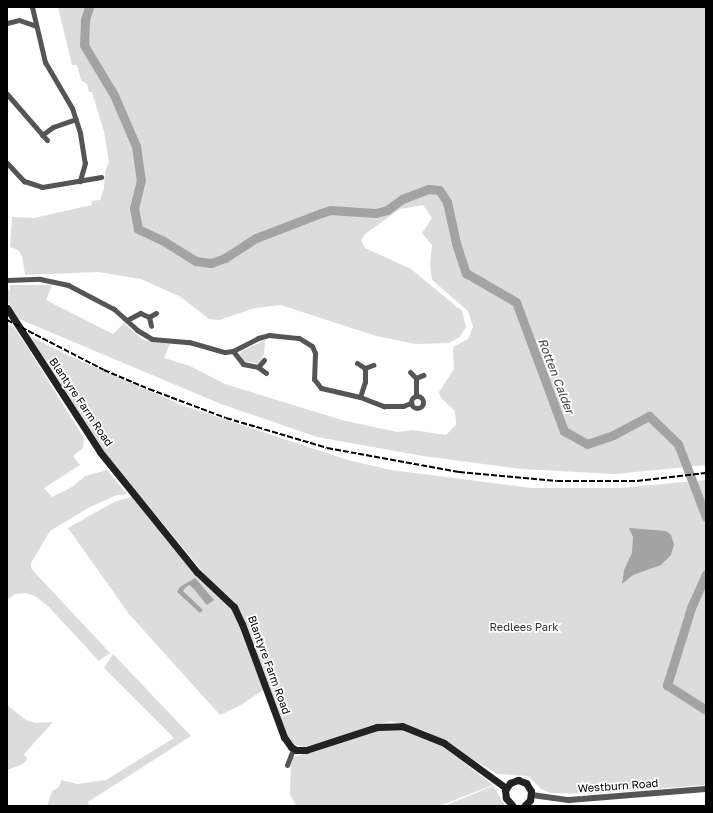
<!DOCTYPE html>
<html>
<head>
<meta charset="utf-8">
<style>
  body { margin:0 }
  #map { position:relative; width:713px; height:813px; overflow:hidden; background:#fff; font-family:"Golos Text",sans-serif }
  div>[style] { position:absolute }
  .green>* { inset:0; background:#dcdcdc }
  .water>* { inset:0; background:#a3a3a3 }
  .river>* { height:9px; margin:-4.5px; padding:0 4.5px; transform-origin:4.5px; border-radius:4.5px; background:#a3a3a3 }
  .minor>* { height:5px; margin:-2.5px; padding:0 2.5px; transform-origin:2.5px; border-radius:2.5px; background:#555 }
  .minor>.ring { margin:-2.5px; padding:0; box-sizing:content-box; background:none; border:5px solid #555; border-radius:50% }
  .tertiary>* { height:6px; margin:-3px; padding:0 3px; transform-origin:3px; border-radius:3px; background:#555 }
  .secondary>* { height:7px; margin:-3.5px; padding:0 3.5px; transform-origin:3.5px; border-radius:3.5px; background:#222 }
  .rail>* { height:1.5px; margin-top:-0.75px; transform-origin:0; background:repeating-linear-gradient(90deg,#000 0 6px,transparent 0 8px) }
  span { translate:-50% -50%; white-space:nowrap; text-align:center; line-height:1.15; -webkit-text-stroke:3.5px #fff; paint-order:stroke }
  .street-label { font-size:11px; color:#000 }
  .park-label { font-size:11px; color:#333 }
  .water-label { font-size:12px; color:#444; font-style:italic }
  .frame { position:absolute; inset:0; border:8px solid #000; pointer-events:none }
</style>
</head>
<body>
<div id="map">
  <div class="green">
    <div style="clip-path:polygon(58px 7px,706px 7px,706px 465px,615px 474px,521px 469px,423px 456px,317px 437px,221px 404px,19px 319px,7px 301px,7px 285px,10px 293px,10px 285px,52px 285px,46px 300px,113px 334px,124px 323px,143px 340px,170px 344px,164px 358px,190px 366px,225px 384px,342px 420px,397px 432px,413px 430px,446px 435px,456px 425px,455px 411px,441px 398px,439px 392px,454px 369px,453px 347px,468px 339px,473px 327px,468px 311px,432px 280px,430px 264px,432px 245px,422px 233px,432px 218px,423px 205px,400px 209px,365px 234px,361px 240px,365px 248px,411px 269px,462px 311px,466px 327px,460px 337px,449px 343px,416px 344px,376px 336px,281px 305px,255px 308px,219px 320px,209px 319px,181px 297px,141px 279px,98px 272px,25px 275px,22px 256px,18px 250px,10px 247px,12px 217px,34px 218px,92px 205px,91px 201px,100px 200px,104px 188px,105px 172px,109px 162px,104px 132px,92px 92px,89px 92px,87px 84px,81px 80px,77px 65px,72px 65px)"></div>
    <div style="clip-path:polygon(7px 324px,15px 328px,84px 438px,83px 448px,73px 456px,80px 465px,44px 488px,52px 497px,72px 487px,85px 476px,107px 470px,127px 494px,117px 495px,90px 507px,50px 531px,31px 563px,31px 568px,38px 576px,110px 653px,99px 661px,48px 606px,35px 596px,25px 593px,15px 594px,7px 600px)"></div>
    <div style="clip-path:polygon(32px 337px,67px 355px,184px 406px,348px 460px,391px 470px,532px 488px,619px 488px,706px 480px,706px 785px,588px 794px,551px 793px,541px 789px,528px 776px,497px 774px,426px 731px,391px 721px,304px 747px,293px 744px,288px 740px,245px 623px,108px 457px,34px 345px)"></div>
    <div style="clip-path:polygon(265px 340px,264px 354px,258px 364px,243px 361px,239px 356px,242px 351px)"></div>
    <div style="clip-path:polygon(134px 496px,234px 613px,263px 690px,241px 705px,220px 715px,129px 614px,68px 528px,114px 502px)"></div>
    <div style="clip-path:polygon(113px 654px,191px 736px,88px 802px,90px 806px,47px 806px,52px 791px,58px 788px,62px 780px,77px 784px,106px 780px,174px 738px,104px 668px)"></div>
    <div style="clip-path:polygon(7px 705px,26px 720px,35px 723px,53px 722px,24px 754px,27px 759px,23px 764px,7px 770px)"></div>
    <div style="clip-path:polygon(385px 728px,405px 730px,442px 746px,493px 785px,439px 806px,296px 806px,290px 794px,291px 758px)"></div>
    <div style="clip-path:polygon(493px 785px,505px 806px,444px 806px,493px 786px)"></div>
  </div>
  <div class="water">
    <div style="clip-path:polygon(629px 528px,666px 531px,671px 535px,674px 544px,671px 555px,661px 565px,633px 575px,622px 584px,624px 570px,632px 553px,633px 537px)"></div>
    <div style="clip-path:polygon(195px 578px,214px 600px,207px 605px,193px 588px,189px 585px,185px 588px,183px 591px,203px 610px,200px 613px,177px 592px,180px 587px)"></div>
  </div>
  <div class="river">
    <div style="left:89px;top:7px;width:14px;rotate:107deg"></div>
    <div style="left:85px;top:20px;width:25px;rotate:92deg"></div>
    <div style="left:84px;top:45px;width:58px;rotate:59deg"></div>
    <div style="left:114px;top:95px;width:56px;rotate:66.7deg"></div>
    <div style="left:136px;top:146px;width:34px;rotate:82deg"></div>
    <div style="left:141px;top:180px;width:29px;rotate:104deg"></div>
    <div style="left:134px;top:208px;width:21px;rotate:79deg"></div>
    <div style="left:138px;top:229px;width:26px;rotate:25deg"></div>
    <div style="left:162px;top:240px;width:40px;rotate:32deg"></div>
    <div style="left:196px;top:261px;width:15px;rotate:8deg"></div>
    <div style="left:211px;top:263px;width:15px;rotate:-20deg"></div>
    <div style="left:225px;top:258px;width:37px;rotate:-33deg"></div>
    <div style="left:256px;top:238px;width:70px;rotate:-21deg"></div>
    <div style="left:321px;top:213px;width:9px;rotate:-18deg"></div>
    <div style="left:330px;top:210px;width:46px;rotate:3.7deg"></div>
    <div style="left:376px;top:213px;width:11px;rotate:-15deg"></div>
    <div style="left:387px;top:210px;width:19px;rotate:-36deg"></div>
    <div style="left:402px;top:199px;width:28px;rotate:-21deg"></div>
    <div style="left:428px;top:189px;width:11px;rotate:5deg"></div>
    <div style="left:439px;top:190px;width:14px;rotate:56deg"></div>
    <div style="left:447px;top:202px;width:42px;rotate:77.6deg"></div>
    <div style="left:456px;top:243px;width:32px;rotate:72deg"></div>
    <div style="left:466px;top:273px;width:58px;rotate:30.1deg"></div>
    <div style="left:516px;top:302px;width:138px;rotate:69.6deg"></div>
    <div style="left:564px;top:431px;width:26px;rotate:29deg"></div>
    <div style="left:587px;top:444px;width:28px;rotate:-19deg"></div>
    <div style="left:613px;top:435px;width:41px;rotate:-27.8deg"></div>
    <div style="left:649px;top:416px;width:40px;rotate:44deg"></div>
    <div style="left:678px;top:444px;width:78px;rotate:69deg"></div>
    <div style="left:706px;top:574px;width:37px;rotate:114deg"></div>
    <div style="left:691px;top:608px;width:81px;rotate:107.3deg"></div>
    <div style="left:667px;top:685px;width:46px;rotate:32.7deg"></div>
  </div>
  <div class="minor">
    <div style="left:32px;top:7px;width:57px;rotate:76.7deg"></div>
    <div style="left:45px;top:62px;width:53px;rotate:59.6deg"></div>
    <div style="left:72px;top:108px;width:26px;rotate:72deg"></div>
    <div style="left:80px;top:133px;width:30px;rotate:81deg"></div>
    <div style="left:85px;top:163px;width:19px;rotate:106deg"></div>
    <div style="left:7px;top:23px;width:12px;rotate:-14deg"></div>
    <div style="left:19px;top:20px;width:18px;rotate:19deg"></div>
    <div style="left:7px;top:94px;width:61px;rotate:49deg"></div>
    <div style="left:42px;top:135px;width:14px;rotate:-36deg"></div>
    <div style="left:53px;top:127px;width:24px;rotate:-19deg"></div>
    <div style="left:7px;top:163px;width:25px;rotate:47deg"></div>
    <div style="left:24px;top:181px;width:19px;rotate:18deg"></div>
    <div style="left:42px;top:187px;width:60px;rotate:-9.6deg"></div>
    <div style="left:7px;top:280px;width:33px;rotate:-2deg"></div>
    <div style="left:40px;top:279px;width:29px;rotate:12deg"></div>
    <div style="left:68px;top:285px;width:52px;rotate:27.6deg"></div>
    <div style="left:114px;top:309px;width:31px;rotate:42deg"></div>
    <div style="left:137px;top:330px;width:17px;rotate:31deg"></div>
    <div style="left:152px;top:339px;width:37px;rotate:5deg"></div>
    <div style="left:189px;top:342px;width:37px;rotate:16deg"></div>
    <div style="left:225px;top:352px;width:8px;rotate:-7deg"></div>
    <div style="left:233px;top:351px;width:28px;rotate:-27deg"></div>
    <div style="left:258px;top:338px;width:11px;rotate:-15deg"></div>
    <div style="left:269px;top:335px;width:30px;rotate:6deg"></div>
    <div style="left:299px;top:338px;width:15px;rotate:32deg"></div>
    <div style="left:312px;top:346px;width:8px;rotate:67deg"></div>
    <div style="left:315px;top:353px;width:26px;rotate:92deg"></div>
    <div style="left:314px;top:379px;width:11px;rotate:52deg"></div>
    <div style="left:321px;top:388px;width:40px;rotate:13deg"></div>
    <div style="left:360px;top:397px;width:26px;rotate:21deg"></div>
    <div style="left:384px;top:406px;width:19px"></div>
    <div style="left:403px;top:406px;width:9px;rotate:-21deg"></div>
    <div style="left:149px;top:317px;width:8px;rotate:-30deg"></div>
    <div style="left:127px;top:320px;width:15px;rotate:-28deg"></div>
    <div style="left:140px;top:313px;width:10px;rotate:24deg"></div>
    <div style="left:149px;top:317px;width:9px;rotate:77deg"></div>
    <div style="left:233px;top:351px;width:16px;rotate:52deg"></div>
    <div style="left:243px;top:364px;width:15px;rotate:11deg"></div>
    <div style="left:264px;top:360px;width:9px;rotate:131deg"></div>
    <div style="left:258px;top:367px;width:10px;rotate:37deg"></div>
    <div style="left:357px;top:363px;width:9px;rotate:32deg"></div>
    <div style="left:365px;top:368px;width:9px;rotate:-21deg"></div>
    <div style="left:410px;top:372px;width:8px;rotate:45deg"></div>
    <div class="ring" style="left:411px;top:396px;width:7px;height:7px"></div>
    <div style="left:416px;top:396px;width:18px;rotate:-90deg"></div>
    <div style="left:416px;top:378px;width:8px;rotate:-23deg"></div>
    <div style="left:360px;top:397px;width:16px;rotate:-72deg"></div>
    <div style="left:365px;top:382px;width:14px;rotate:-90deg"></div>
    <div style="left:287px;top:765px;width:17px;rotate:-69deg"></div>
  </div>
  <div class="tertiary">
    <div style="left:532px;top:795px;width:37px;rotate:8deg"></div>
    <div style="left:569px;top:800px;width:137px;rotate:-4.6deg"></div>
  </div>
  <div class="secondary">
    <div style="left:7px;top:308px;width:171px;rotate:57.1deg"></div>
    <div style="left:100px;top:452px;width:154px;rotate:51.1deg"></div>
    <div style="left:197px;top:572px;width:51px;rotate:43.4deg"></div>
    <div style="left:234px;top:607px;width:19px;rotate:65deg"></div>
    <div style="left:242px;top:624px;width:121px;rotate:69.6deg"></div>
    <div style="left:284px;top:737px;width:12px;rotate:55deg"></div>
    <div style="left:291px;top:747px;width:6px;rotate:31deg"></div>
    <div style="left:296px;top:750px;width:10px"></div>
    <div style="left:306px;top:750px;width:75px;rotate:-17.9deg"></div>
    <div style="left:377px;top:727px;width:25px;rotate:-2deg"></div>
    <div style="left:402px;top:726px;width:45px;rotate:22deg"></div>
    <div style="left:444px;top:743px;width:77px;rotate:36deg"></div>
    <div style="left:513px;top:806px;width:11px;rotate:-131deg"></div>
    <div style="left:506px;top:798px;width:8px;rotate:-97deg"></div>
    <div style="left:505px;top:790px;width:9px;rotate:-54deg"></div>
    <div style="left:510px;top:783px;width:9px;rotate:-21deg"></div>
    <div style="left:518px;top:780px;width:9px;rotate:21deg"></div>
    <div style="left:526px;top:783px;width:9px;rotate:58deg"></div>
    <div style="left:531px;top:791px;width:9px;rotate:96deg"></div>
    <div style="left:530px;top:800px;width:8px;rotate:135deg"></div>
  </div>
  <div class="rail">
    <div style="left:7px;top:320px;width:109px;rotate:27.3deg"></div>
    <div style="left:104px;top:370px;width:49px;rotate:22.9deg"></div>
    <div style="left:149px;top:389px;width:82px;rotate:20.6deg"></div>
    <div style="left:226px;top:418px;width:105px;rotate:16.5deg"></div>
    <div style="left:327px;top:448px;width:134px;rotate:10.3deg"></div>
    <div style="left:459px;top:472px;width:98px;rotate:5.2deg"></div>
    <div style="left:557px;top:481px;width:80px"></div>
    <div style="left:637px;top:481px;width:69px;rotate:-6.6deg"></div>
  </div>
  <div class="street-label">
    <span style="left:81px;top:402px;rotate:56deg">Blantyre Farm Road</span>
    <span style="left:269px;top:665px;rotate:70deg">Blantyre Farm Road</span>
    <span style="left:618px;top:786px;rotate:-4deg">Westburn Road</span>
  </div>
  <div class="park-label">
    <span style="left:524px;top:627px">Redlees Park</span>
  </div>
  <div class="water-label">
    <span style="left:556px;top:376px;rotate:69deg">Rotten Calder</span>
  </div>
  <div class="frame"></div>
</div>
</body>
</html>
